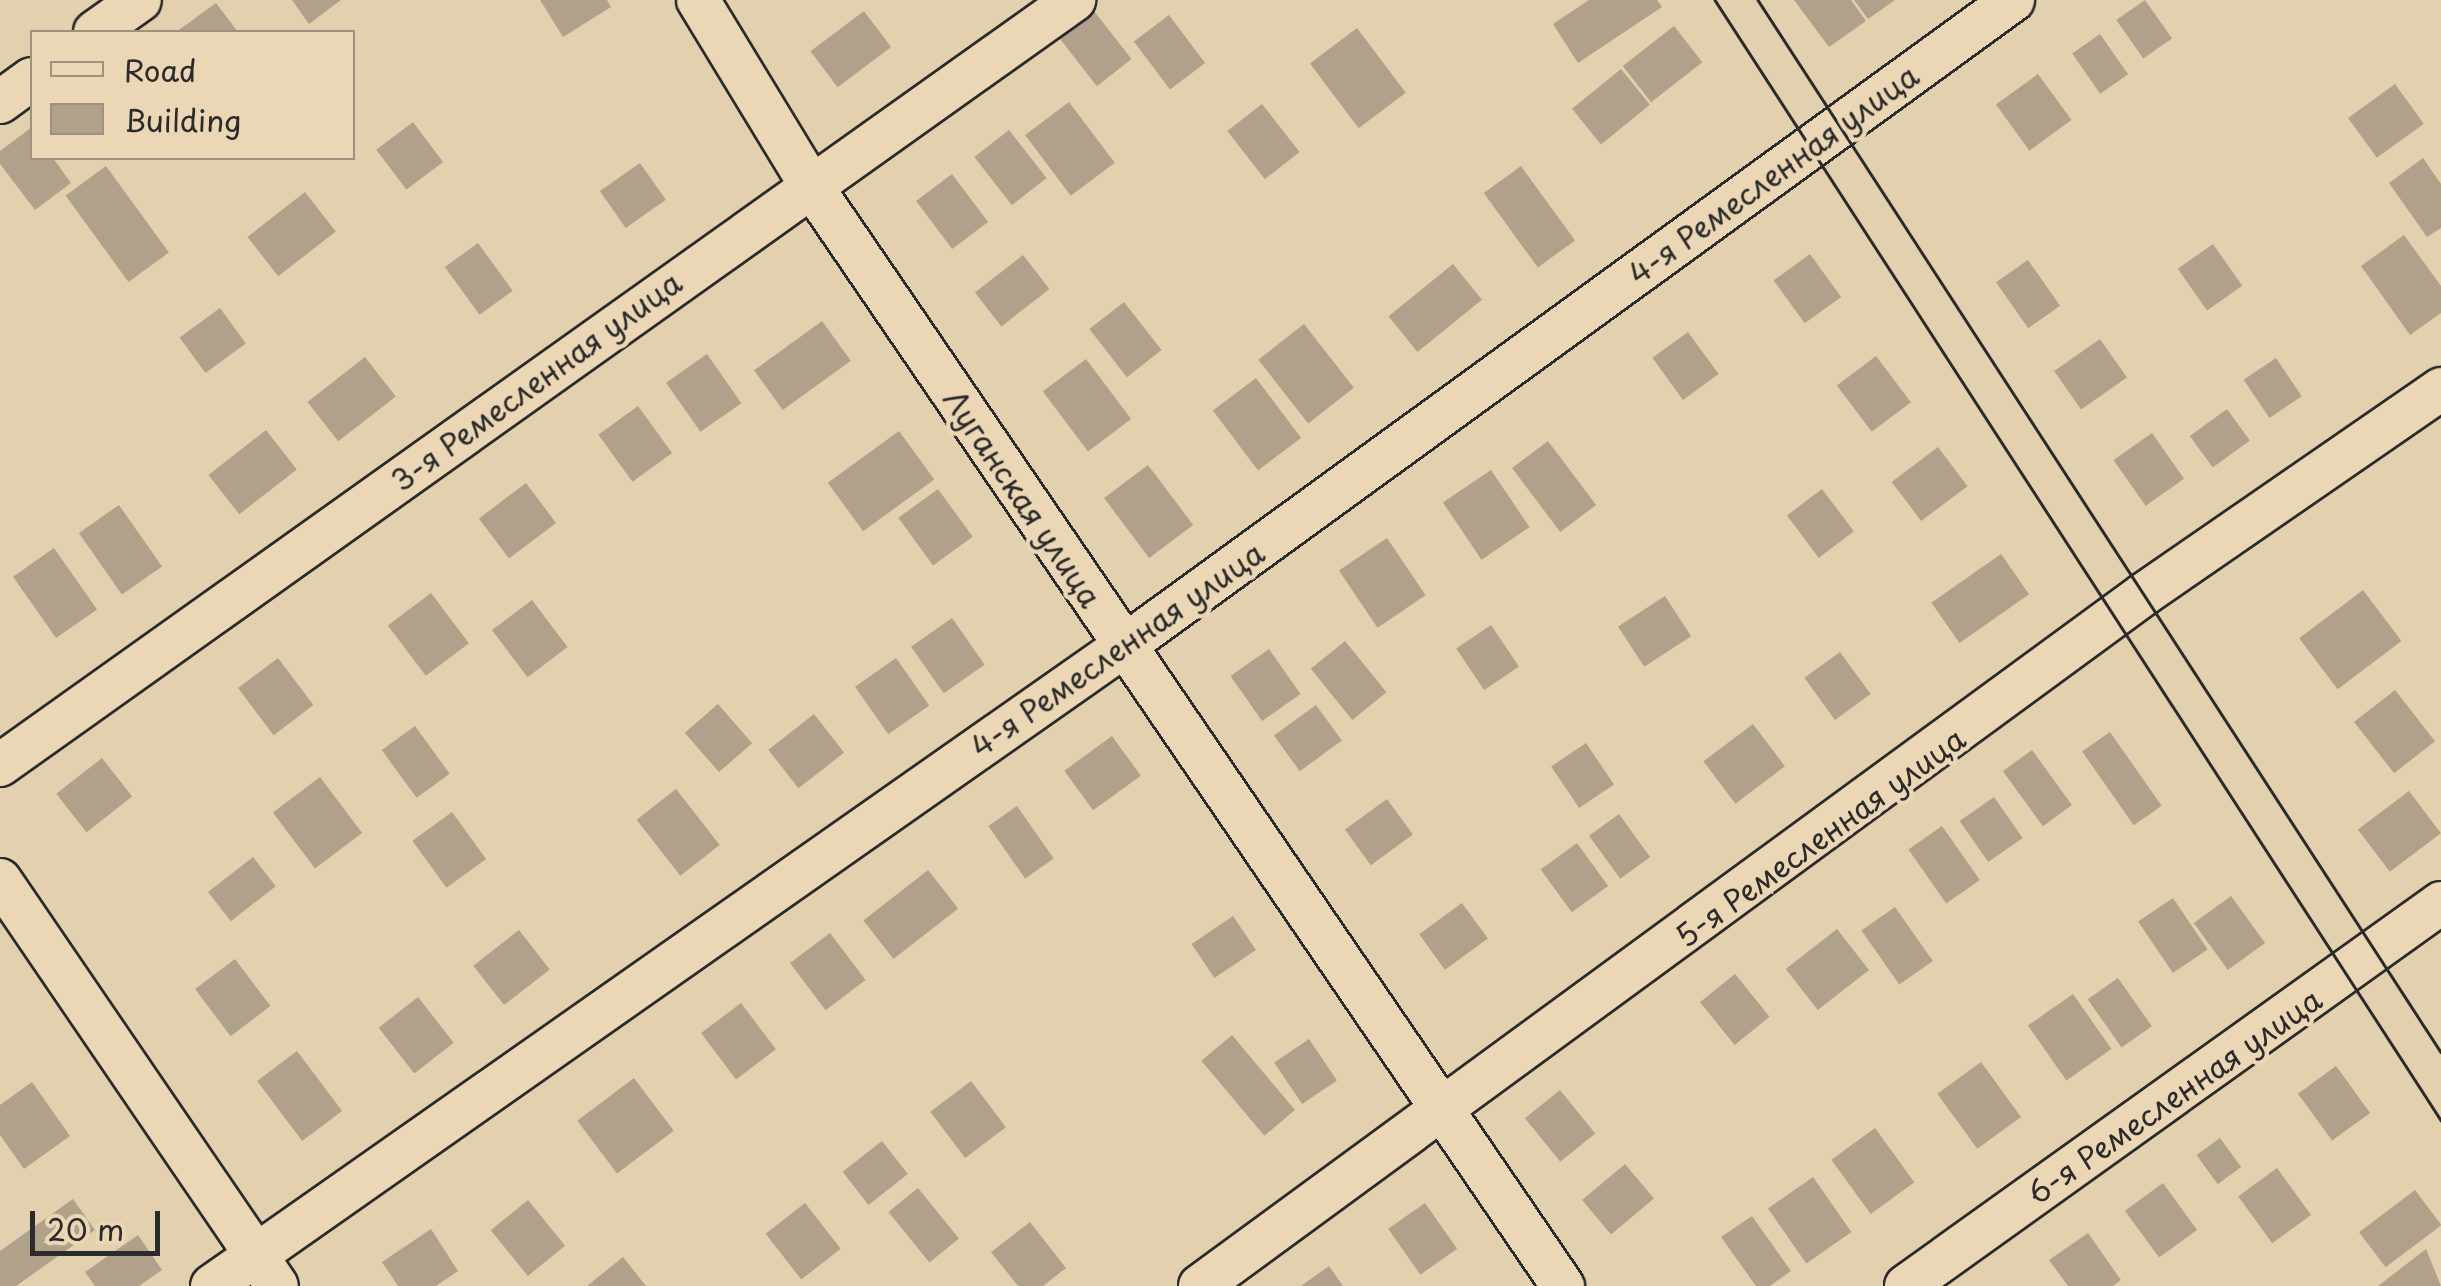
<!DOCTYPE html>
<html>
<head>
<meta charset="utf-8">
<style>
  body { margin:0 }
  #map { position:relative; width:2441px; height:1286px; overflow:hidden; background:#e3d0af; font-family:"Playpen Sans",sans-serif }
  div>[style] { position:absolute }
  .building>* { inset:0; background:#b0a28a; transform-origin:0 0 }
  .roads { filter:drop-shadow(2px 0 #2b2b2b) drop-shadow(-2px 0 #2b2b2b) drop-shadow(0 2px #2b2b2b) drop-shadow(0 -2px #2b2b2b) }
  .street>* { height:42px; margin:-21px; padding:0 21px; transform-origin:21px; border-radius:21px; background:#ebd7b5 }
  .tram>* { height:2.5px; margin:-1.25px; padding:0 1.25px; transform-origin:1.25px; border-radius:1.25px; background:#2b2b2b }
  span { translate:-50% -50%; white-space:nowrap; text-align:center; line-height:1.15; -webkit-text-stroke:9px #ebd7b5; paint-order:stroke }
  .street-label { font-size:30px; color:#2b2b2b }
  .legend { position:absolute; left:30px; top:30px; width:325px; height:130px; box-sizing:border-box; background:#ebd7b5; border:2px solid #9e927e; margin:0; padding:12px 18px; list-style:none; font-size:30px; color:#2b2b2b }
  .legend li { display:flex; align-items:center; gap:20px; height:50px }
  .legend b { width:50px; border:2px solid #9e927e }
  .scale { position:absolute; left:30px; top:1211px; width:130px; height:45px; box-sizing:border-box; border:5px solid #2b2b2b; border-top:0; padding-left:12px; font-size:30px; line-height:35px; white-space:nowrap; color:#2b2b2b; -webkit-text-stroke:8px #ebd7b5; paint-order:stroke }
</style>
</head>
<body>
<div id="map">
  <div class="building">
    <div style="clip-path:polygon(292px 0,341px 0,309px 24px)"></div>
    <div style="clip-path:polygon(540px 0,607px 0,611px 7px,563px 37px)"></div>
    <div style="clip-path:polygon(1589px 0,1657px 0,1662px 7px,1578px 63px,1553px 24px)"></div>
    <div style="clip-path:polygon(1794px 0,1851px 0,1866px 21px,1829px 47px)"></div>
    <div style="clip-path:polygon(1854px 0,1895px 0,1868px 19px)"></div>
    <div style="left:2145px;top:0;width:47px;height:35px;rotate:55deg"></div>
    <div style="clip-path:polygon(216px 3px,238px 32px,176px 32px)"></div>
    <div style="left:864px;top:11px;width:45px;height:67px;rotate:53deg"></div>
    <div style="left:1094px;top:11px;width:61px;height:44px;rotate:52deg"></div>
    <div style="left:1169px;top:15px;width:60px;height:44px;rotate:53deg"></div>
    <div style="left:1674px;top:26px;width:46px;height:65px;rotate:52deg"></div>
    <div style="left:1357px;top:28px;width:81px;height:59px;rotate:53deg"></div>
    <div style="left:2100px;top:34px;width:49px;height:34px;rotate:55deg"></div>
    <div style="left:1621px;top:69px;width:46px;height:63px;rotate:51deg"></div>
    <div style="left:2038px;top:74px;width:57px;height:52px;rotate:54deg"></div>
    <div style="left:2395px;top:84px;width:49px;height:58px;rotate:54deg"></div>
    <div style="left:1069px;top:102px;width:76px;height:55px;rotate:53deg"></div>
    <div style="left:1262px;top:104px;width:61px;height:44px;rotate:52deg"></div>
    <div style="left:413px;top:122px;width:50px;height:46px;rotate:53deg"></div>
    <div style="clip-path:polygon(32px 127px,32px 158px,53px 158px,71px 183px,35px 210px,0 164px,0 151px)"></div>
    <div style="left:1009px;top:130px;width:61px;height:44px;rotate:52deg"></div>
    <div style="clip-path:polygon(2423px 158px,2441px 184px,2441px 228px,2427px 237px,2389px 183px)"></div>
    <div style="left:640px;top:163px;width:45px;height:49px;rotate:55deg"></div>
    <div style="left:106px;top:166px;width:107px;height:50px;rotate:54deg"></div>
    <div style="left:1521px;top:166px;width:92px;height:46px;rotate:54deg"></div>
    <div style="left:952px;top:174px;width:60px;height:45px;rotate:53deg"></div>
    <div style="left:305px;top:192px;width:50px;height:73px;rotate:52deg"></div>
    <div style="clip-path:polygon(2404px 235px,2441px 286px,2441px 313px,2410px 335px,2361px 266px)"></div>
    <div style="left:478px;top:243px;width:59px;height:41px;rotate:54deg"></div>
    <div style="left:2213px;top:244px;width:51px;height:43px;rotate:55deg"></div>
    <div style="left:1810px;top:254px;width:53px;height:45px;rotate:54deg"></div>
    <div style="left:1023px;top:255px;width:43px;height:61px;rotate:52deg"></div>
    <div style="left:2028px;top:260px;width:56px;height:39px;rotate:55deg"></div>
    <div style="left:1453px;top:264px;width:46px;height:83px;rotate:51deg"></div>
    <div style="left:1124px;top:302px;width:61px;height:44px;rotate:52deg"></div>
    <div style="left:220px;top:308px;width:44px;height:50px;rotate:54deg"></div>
    <div style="left:822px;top:321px;width:49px;height:84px;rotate:54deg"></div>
    <div style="left:1304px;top:324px;width:81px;height:58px;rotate:52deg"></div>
    <div style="left:1688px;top:332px;width:52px;height:44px;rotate:54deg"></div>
    <div style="left:2100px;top:339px;width:47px;height:56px;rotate:55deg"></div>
    <div style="left:707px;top:354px;width:60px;height:50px;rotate:55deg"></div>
    <div style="left:1876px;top:356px;width:58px;height:49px;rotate:53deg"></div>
    <div style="left:365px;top:357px;width:50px;height:73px;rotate:52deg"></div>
    <div style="left:2276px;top:358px;width:46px;height:39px;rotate:56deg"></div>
    <div style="left:1086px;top:359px;width:75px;height:54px;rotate:53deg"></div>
    <div style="left:1256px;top:378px;width:75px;height:54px;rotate:53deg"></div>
    <div style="left:638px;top:406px;width:58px;height:49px;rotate:54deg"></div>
    <div style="left:2227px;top:409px;width:39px;height:46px;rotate:54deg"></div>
    <div style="left:266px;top:430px;width:50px;height:73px;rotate:52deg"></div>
    <div style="left:899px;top:431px;width:60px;height:88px;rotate:54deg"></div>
    <div style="left:2152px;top:433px;width:56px;height:47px;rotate:55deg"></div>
    <div style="left:1548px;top:441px;width:80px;height:45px;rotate:53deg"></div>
    <div style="left:1938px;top:447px;width:49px;height:58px;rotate:53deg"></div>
    <div style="left:1148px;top:465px;width:75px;height:55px;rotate:53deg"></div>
    <div style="left:1491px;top:470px;width:69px;height:58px;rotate:56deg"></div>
    <div style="left:526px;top:483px;width:50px;height:59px;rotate:53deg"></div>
    <div style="left:938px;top:489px;width:59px;height:49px;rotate:54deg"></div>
    <div style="left:1822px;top:489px;width:53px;height:44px;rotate:53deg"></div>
    <div style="left:119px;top:505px;width:75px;height:49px;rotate:55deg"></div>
    <div style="left:1387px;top:538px;width:69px;height:58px;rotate:56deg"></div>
    <div style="left:54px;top:548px;width:75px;height:50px;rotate:55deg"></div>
    <div style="left:2001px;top:554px;width:49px;height:85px;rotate:55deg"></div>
    <div style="left:2363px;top:590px;width:64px;height:80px;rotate:53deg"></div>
    <div style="left:431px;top:593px;width:63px;height:54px;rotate:53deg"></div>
    <div style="left:1665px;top:596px;width:48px;height:56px;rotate:57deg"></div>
    <div style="left:532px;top:600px;width:59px;height:50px;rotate:53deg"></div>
    <div style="left:952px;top:618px;width:57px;height:50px;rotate:55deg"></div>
    <div style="left:1491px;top:625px;width:50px;height:42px;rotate:56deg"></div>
    <div style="left:1345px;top:641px;width:66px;height:44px;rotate:51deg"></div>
    <div style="left:1269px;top:649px;width:55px;height:47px;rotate:55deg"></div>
    <div style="left:1840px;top:652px;width:52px;height:44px;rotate:54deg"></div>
    <div style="left:278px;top:658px;width:59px;height:50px;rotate:53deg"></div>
    <div style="left:896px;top:658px;width:58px;height:50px;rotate:55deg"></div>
    <div style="left:2395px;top:690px;width:65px;height:52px;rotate:52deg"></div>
    <div style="left:718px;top:704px;width:52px;height:44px;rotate:49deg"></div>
    <div style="left:1316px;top:705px;width:44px;height:52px;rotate:54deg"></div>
    <div style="left:814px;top:714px;width:49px;height:58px;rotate:52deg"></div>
    <div style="left:1753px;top:724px;width:53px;height:62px;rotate:53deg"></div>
    <div style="left:415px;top:726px;width:59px;height:41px;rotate:54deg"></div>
    <div style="left:2110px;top:732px;width:90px;height:34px;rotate:55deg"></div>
    <div style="left:1112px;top:736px;width:49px;height:59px;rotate:54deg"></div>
    <div style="left:1586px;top:743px;width:50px;height:42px;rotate:56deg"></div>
    <div style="left:2032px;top:750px;width:68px;height:36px;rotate:54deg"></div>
    <div style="left:102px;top:758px;width:49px;height:58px;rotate:52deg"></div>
    <div style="left:320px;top:777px;width:70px;height:59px;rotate:53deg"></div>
    <div style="left:676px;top:789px;width:71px;height:50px;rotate:52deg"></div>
    <div style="left:2409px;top:791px;width:53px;height:64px;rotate:53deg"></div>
    <div style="left:1994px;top:797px;width:50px;height:42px;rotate:55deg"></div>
    <div style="left:1387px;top:799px;width:44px;height:52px;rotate:54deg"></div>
    <div style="left:1017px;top:806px;width:64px;height:35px;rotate:55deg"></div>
    <div style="left:452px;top:812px;width:58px;height:49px;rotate:54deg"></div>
    <div style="left:1619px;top:814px;width:53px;height:37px;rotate:54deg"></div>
    <div style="left:1942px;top:826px;width:66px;height:41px;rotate:55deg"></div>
    <div style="left:1577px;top:843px;width:53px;height:45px;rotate:54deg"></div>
    <div style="left:253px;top:857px;width:37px;height:57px;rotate:52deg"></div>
    <div style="left:928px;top:870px;width:49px;height:82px;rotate:52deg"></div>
    <div style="left:2231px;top:896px;width:58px;height:46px;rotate:54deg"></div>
    <div style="left:2173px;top:898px;width:62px;height:42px;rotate:56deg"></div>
    <div style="left:1462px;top:903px;width:44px;height:53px;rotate:54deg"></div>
    <div style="left:1895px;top:907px;width:66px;height:41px;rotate:55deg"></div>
    <div style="left:1233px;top:916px;width:41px;height:50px;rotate:56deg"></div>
    <div style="left:1837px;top:929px;width:52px;height:65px;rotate:52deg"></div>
    <div style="left:519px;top:930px;width:50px;height:58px;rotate:52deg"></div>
    <div style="left:830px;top:933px;width:59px;height:50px;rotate:53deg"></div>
    <div style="left:235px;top:959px;width:59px;height:50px;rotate:53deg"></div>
    <div style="left:1735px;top:974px;width:55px;height:45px;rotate:51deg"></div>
    <div style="left:2118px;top:978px;width:59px;height:37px;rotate:55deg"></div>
    <div style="left:2073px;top:994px;width:67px;height:55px;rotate:55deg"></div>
    <div style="left:418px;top:997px;width:58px;height:50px;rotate:52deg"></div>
    <div style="left:741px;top:1003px;width:58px;height:50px;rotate:53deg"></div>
    <div style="left:1232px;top:1035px;width:98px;height:40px;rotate:50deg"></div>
    <div style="left:1309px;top:1039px;width:50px;height:42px;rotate:56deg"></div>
    <div style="left:297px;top:1051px;width:75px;height:50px;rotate:53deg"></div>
    <div style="left:1981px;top:1062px;width:68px;height:54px;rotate:54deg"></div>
    <div style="left:2336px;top:1066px;width:58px;height:47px;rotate:54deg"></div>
    <div style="left:634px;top:1078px;width:66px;height:71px;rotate:53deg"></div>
    <div style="left:971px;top:1081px;width:58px;height:51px;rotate:53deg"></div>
    <div style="clip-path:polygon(32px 1082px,70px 1136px,24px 1169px,0 1135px,0 1105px)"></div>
    <div style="left:1560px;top:1090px;width:56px;height:45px;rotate:51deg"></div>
    <div style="left:1875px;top:1128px;width:67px;height:54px;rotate:54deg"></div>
    <div style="left:2220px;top:1138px;width:36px;height:29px;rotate:54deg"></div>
    <div style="left:882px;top:1141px;width:42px;height:50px;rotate:52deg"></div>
    <div style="left:1625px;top:1164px;width:45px;height:56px;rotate:50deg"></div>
    <div style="left:2277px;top:1168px;width:58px;height:48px;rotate:54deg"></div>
    <div style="left:1813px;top:1177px;width:67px;height:55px;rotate:55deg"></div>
    <div style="left:2163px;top:1183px;width:58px;height:47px;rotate:54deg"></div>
    <div style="left:918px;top:1188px;width:65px;height:38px;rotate:51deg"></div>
    <div style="left:2415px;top:1190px;width:44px;height:70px;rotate:53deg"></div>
    <div style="clip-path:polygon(73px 1199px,95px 1230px,16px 1286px,0 1286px,0 1251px)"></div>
    <div style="left:528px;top:1200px;width:59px;height:48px;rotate:51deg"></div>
    <div style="left:805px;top:1203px;width:58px;height:50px;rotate:52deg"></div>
    <div style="left:1425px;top:1203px;width:56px;height:45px;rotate:55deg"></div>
    <div style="clip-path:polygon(1752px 1216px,1791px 1271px,1770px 1286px,1756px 1286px,1721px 1237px)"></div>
    <div style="clip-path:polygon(1030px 1222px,1066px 1268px,1043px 1286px,1018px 1286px,991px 1252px)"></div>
    <div style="clip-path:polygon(431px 1229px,458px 1271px,436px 1286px,398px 1286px,382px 1262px)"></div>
    <div style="clip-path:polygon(2088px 1233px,2121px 1280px,2113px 1286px,2068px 1286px,2049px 1260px)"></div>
    <div style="clip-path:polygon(138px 1235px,162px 1270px,139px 1286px,95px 1286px,85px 1272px)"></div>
    <div style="clip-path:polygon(2426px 1249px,2441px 1286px,2378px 1286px)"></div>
    <div style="clip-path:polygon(623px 1257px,646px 1286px,587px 1286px)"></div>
    <div style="clip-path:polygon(1329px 1266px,1343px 1286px,1301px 1286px)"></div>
  </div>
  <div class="roads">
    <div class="street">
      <div style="left:698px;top:0;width:215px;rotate:58.7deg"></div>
      <div style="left:810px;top:184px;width:1335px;rotate:55.66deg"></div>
      <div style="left:95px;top:32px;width:55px;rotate:-35.4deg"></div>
      <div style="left:0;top:102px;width:39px;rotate:-36deg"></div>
      <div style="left:0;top:765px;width:1319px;rotate:-35.46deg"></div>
      <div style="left:0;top:880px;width:491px;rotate:55.7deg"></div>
      <div style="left:212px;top:1286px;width:1114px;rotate:-35.06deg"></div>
      <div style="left:1124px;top:646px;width:1099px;rotate:-36deg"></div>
      <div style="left:1200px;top:1286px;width:1170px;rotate:-36.24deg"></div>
      <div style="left:2144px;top:594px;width:361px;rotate:-34.6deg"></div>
      <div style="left:1906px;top:1286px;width:658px;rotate:-35.6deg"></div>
    </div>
  </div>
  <div class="tram">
    <div style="left:1715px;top:0;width:1335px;rotate:57.05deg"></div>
    <div style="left:1758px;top:0;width:1254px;rotate:57.01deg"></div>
  </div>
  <div class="street-label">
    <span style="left:1773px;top:174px;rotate:-36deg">4-я Ремесленная улица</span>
    <span style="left:536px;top:381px;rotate:-36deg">3-я Ремесленная улица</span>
    <span style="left:1023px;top:498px;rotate:56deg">Луганская улица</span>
    <span style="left:1117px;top:649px;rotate:-35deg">4-я Ремесленная улица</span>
    <span style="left:1820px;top:837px;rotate:-36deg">5-я Ремесленная улица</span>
    <span style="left:2174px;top:1096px;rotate:-35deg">6-я Ремесленная улица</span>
  </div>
  <ul class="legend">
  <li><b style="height:12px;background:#ebd7b5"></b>Road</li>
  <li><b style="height:28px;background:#b0a28a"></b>Building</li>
  </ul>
  <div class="scale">20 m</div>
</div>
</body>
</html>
